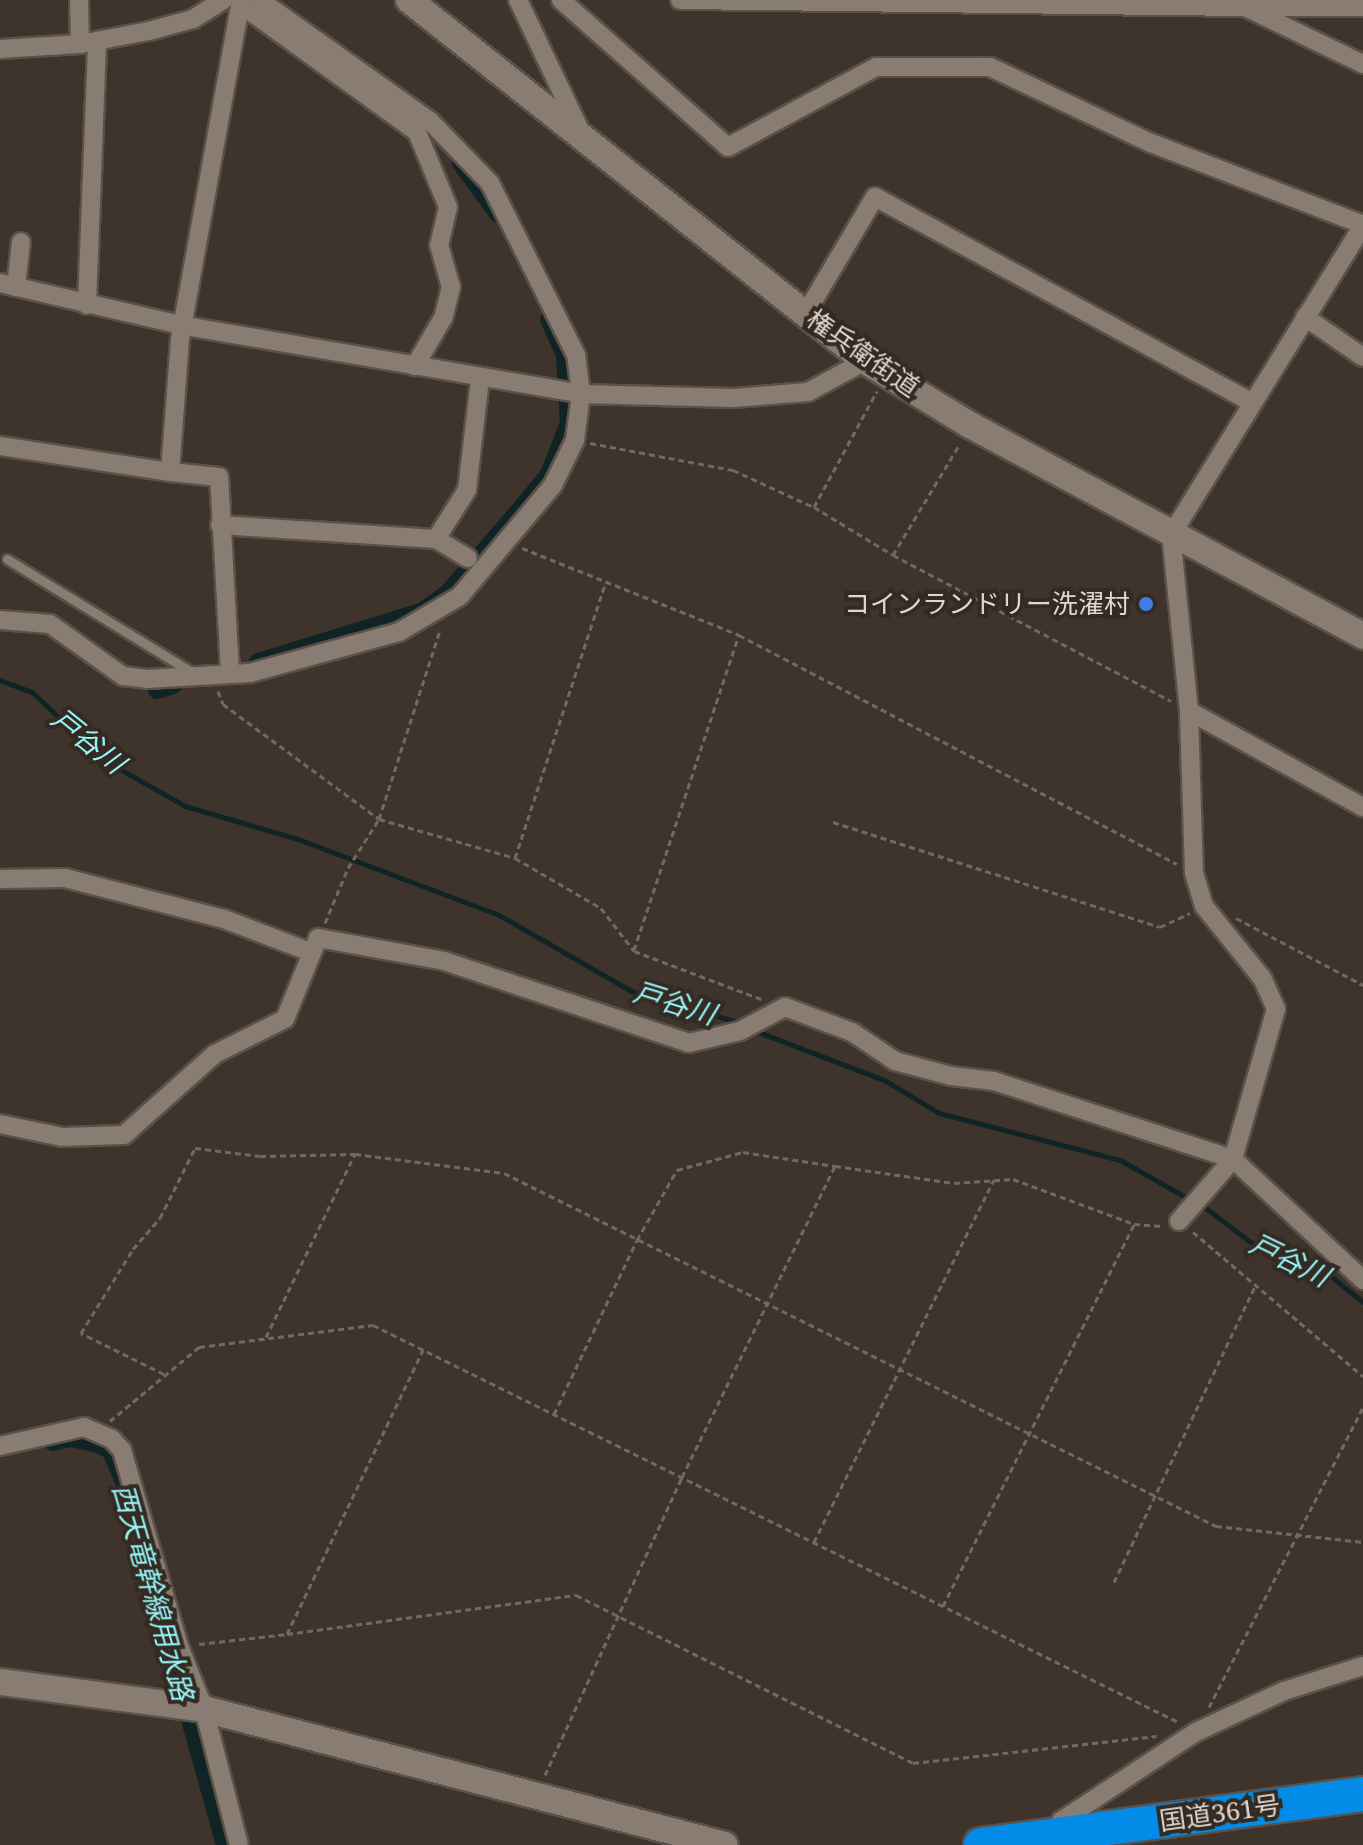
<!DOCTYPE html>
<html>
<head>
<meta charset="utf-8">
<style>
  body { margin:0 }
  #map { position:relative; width:1363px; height:1845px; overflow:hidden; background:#3f342b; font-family:"Noto Serif","Noto Sans JP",serif }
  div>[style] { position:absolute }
  .stream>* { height:5px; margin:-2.5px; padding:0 2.5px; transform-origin:2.5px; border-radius:2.5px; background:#112425 }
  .canal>* { height:18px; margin:-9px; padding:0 9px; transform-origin:9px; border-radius:9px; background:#112425 }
  .path>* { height:3px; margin-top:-1.5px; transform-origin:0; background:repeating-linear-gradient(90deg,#726961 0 6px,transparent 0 10px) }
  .roads { filter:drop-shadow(2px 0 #5a5148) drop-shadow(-2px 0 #5a5148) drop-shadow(0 2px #5a5148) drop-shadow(0 -2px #5a5148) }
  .lane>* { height:9px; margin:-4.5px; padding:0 4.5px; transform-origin:4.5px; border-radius:4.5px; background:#897c72 }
  .street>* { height:18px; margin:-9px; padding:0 9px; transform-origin:9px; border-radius:9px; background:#897c72 }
  .secondary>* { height:26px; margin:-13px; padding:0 13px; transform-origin:13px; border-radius:13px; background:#897c72 }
  .highway>* { height:34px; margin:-17px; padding:0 17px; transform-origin:17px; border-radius:17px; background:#038be8 }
  .dots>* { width:22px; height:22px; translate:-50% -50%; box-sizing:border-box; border:4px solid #352a21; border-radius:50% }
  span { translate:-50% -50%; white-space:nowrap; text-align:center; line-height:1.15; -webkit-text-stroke:8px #352a21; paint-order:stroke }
  .street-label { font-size:26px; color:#dfd8d2 }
  .poi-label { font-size:26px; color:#dfd8d2 }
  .right { translate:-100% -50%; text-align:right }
  .water-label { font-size:28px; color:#94f5fa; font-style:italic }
</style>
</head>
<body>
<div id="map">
  <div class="stream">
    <div style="left:0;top:680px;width:34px;rotate:21deg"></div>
    <div style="left:32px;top:692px;width:97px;rotate:43.7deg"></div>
    <div style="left:102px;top:759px;width:95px;rotate:29.5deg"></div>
    <div style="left:185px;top:806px;width:118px;rotate:16.3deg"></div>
    <div style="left:298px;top:839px;width:215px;rotate:20.7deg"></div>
    <div style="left:499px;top:915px;width:152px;rotate:29.9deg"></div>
    <div style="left:631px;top:991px;width:115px;rotate:16.2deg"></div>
    <div style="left:753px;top:1030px;width:140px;rotate:20.9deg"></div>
    <div style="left:884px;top:1080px;width:64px;rotate:31deg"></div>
    <div style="left:939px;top:1113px;width:187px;rotate:14.6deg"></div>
    <div style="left:1120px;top:1160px;width:100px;rotate:29.4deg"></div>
    <div style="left:1207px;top:1209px;width:53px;rotate:37.3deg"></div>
    <div style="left:1249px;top:1241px;width:86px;rotate:22.7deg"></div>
    <div style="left:1328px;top:1274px;width:45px;rotate:38.7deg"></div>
  </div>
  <div class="canal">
    <div style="left:461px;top:163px;width:63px;rotate:54deg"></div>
    <div style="left:258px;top:662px;width:170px;rotate:-17.1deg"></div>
    <div style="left:421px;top:612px;width:33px;rotate:-35deg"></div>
    <div style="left:448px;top:593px;width:124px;rotate:-49.2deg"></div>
    <div style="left:529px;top:499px;width:32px;rotate:-51deg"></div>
    <div style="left:549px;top:474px;width:55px;rotate:-68.6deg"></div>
    <div style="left:569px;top:423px;width:68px;rotate:-93.4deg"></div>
    <div style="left:565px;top:355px;width:39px;rotate:-114deg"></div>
    <div style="left:157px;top:690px;width:17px;rotate:-17deg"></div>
    <div style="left:53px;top:1442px;width:19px;rotate:-12deg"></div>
    <div style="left:72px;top:1438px;width:28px;rotate:13deg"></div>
    <div style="left:99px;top:1444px;width:14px;rotate:30deg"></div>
    <div style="left:111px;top:1451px;width:34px;rotate:67deg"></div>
    <div style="left:153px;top:1587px;width:268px;rotate:74.4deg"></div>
  </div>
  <div class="path">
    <div style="left:590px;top:443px;width:146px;rotate:10.7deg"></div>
    <div style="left:733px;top:470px;width:89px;rotate:24.6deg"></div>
    <div style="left:814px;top:507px;width:92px;rotate:31.3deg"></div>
    <div style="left:893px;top:555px;width:314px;rotate:27.7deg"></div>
    <div style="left:814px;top:507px;width:132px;rotate:-61.5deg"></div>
    <div style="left:522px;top:548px;width:234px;rotate:21.8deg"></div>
    <div style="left:739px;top:635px;width:494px;rotate:27.6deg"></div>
    <div style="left:893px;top:555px;width:128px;rotate:-59deg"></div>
    <div style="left:218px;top:691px;width:14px;rotate:69deg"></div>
    <div style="left:223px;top:704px;width:194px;rotate:36.4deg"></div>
    <div style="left:379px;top:819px;width:141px;rotate:16deg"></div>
    <div style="left:515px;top:858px;width:99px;rotate:30.2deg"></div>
    <div style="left:601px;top:908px;width:54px;rotate:52.5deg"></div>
    <div style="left:634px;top:951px;width:139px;rotate:20.7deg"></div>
    <div style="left:833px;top:822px;width:343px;rotate:17.8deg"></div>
    <div style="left:1160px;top:927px;width:33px;rotate:-25deg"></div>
    <div style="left:515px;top:858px;width:288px;rotate:-71.8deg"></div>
    <div style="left:1236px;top:918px;width:144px;rotate:27.8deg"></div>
    <div style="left:325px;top:923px;width:60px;rotate:-67.3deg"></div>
    <div style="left:348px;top:868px;width:58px;rotate:-57.7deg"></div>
    <div style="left:379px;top:819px;width:199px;rotate:-72.1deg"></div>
    <div style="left:634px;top:950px;width:332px;rotate:-71.6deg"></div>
    <div style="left:1193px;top:1232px;width:223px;rotate:40.3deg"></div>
    <div style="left:266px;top:1337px;width:203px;rotate:-64.1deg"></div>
    <div style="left:164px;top:1374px;width:93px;rotate:-153.7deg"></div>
    <div style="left:81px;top:1333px;width:99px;rotate:-58.2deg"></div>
    <div style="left:133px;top:1249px;width:41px;rotate:-48.9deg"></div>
    <div style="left:160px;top:1218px;width:78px;rotate:-63.4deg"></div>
    <div style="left:195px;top:1148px;width:65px;rotate:7deg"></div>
    <div style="left:260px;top:1156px;width:95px;rotate:-1.2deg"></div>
    <div style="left:355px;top:1154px;width:150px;rotate:7.3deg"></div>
    <div style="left:504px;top:1173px;width:795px;rotate:26.37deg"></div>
    <div style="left:1216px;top:1526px;width:148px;rotate:6.2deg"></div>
    <div style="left:554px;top:1414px;width:193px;rotate:-64.5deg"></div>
    <div style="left:637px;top:1240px;width:81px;rotate:-60.3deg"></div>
    <div style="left:677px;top:1170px;width:68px;rotate:-15.3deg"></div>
    <div style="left:743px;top:1152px;width:93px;rotate:8.7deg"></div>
    <div style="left:110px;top:1421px;width:116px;rotate:-39.7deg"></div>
    <div style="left:199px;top:1347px;width:175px;rotate:-7.2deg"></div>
    <div style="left:373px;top:1325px;width:898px;rotate:26.25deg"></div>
    <div style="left:814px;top:1542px;width:404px;rotate:-63.6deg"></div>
    <div style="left:1114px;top:1582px;width:328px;rotate:-64.5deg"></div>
    <div style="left:943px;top:1606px;width:427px;rotate:-63.4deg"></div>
    <div style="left:287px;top:1634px;width:292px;rotate:-7.7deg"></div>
    <div style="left:576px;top:1595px;width:377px;rotate:26.5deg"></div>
    <div style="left:913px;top:1763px;width:245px;rotate:-6.3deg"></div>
    <div style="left:199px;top:1644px;width:89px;rotate:-6.5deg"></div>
    <div style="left:287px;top:1634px;width:315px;rotate:-64.4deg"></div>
    <div style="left:1209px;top:1707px;width:337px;rotate:-62.8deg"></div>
    <div style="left:545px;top:1775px;width:328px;rotate:-65.3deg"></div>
    <div style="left:682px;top:1477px;width:347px;rotate:-63.8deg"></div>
    <div style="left:835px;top:1166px;width:120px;rotate:8.1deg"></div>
    <div style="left:954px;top:1183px;width:59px;rotate:-3.9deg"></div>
    <div style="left:1013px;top:1179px;width:129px;rotate:20.4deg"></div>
    <div style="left:1134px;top:1224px;width:28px;rotate:4deg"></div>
  </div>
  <div class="roads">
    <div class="lane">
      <div style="left:7px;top:559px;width:218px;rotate:31.5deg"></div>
    </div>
    <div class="street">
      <div style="left:79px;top:0;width:44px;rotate:88.7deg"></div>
      <div style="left:518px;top:0;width:146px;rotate:64.5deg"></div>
      <div style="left:561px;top:0;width:222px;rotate:41.4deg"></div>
      <div style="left:728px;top:147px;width:168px;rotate:-28.4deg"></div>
      <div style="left:876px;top:67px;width:114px"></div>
      <div style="left:990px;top:67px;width:178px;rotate:25.3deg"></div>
      <div style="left:1151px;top:143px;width:227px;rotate:21.1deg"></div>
      <div style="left:680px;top:0;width:565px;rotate:0.71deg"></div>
      <div style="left:1245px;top:7px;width:131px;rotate:25.8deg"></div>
      <div style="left:240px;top:4px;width:218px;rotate:35.9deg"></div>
      <div style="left:417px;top:132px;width:81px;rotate:67.5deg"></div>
      <div style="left:448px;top:207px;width:39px;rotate:103deg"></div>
      <div style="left:439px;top:245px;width:44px;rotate:74.1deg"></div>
      <div style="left:451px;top:287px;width:32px;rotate:104deg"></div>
      <div style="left:443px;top:318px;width:56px;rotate:120.3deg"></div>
      <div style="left:1248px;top:7px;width:115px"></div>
      <div style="left:0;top:49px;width:80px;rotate:-3.6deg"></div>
      <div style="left:80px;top:44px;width:70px;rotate:-10.7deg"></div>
      <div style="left:149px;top:31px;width:46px;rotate:-15.3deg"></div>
      <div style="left:193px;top:19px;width:36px;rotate:-32deg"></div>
      <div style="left:0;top:283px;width:190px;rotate:13.1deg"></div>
      <div style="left:185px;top:326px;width:402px;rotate:9.7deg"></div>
      <div style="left:581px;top:394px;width:153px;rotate:1.5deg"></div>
      <div style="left:734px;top:398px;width:74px;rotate:-4.6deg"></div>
      <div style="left:808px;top:392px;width:65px;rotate:-28.5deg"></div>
      <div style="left:16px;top:287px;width:45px;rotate:-83.7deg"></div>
      <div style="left:87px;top:305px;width:264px;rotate:-87.8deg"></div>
      <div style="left:806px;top:313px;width:135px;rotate:-59.3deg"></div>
      <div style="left:875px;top:197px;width:428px;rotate:28.6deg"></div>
      <div style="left:1305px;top:317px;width:70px;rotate:34.6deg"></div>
      <div style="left:0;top:446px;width:172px;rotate:8.7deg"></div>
      <div style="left:220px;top:525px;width:216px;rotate:3.7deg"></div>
      <div style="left:436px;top:539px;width:37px;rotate:31deg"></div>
      <div style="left:436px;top:539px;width:58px;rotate:-57.7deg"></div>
      <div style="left:467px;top:490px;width:112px;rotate:-83.3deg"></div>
      <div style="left:0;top:620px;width:50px;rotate:4.6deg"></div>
      <div style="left:50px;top:624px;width:90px;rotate:35.5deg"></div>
      <div style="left:123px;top:676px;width:24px;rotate:7deg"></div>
      <div style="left:147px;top:679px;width:103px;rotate:-3.3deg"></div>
      <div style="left:250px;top:673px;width:155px;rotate:-15.4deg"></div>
      <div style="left:399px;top:632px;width:71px;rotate:-30.5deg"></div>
      <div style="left:460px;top:596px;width:145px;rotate:-50deg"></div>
      <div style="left:553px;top:485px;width:50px;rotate:-63.9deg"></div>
      <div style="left:575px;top:440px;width:46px;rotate:-82.6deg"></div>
      <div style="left:581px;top:394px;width:39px;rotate:-97deg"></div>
      <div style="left:576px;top:355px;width:192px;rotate:-116.6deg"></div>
      <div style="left:490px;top:183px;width:86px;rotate:-134.1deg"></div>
      <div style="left:430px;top:121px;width:209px;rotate:-144.6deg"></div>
      <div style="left:230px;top:672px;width:195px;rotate:-93.2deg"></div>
      <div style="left:219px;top:477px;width:49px;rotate:-174.2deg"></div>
      <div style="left:170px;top:472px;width:133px;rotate:-85.7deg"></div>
      <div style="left:180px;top:339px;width:344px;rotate:-79.8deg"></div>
      <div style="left:1189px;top:711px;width:199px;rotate:28.9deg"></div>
      <div style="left:0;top:879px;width:65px;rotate:-0.9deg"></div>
      <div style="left:65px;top:878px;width:164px;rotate:14.5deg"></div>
      <div style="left:224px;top:919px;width:92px;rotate:21deg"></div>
      <div style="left:0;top:1124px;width:63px;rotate:11.8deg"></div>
      <div style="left:62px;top:1137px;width:62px;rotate:-1.8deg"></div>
      <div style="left:124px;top:1135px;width:122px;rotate:-41.7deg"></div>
      <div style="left:215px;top:1054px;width:78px;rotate:-26.6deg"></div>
      <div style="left:285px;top:1019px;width:87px;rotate:-67.8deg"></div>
      <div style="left:318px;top:938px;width:128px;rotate:10.3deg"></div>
      <div style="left:444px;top:961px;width:258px;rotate:18.5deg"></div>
      <div style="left:689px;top:1043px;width:52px;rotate:-13.2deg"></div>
      <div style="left:740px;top:1031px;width:51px;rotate:-28.1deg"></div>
      <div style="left:785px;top:1007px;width:72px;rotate:20.5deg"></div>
      <div style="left:852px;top:1032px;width:52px;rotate:34deg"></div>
      <div style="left:895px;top:1061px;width:58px;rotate:15deg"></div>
      <div style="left:951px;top:1076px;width:43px;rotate:6.6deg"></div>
      <div style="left:994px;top:1081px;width:251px;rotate:18.1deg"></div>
      <div style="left:1233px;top:1159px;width:178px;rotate:42.9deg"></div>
      <div style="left:1179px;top:1221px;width:82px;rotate:-48.9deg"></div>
      <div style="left:1233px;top:1159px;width:156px;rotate:-74deg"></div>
      <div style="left:1276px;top:1009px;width:34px;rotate:-114deg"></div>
      <div style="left:1262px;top:978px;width:92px;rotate:-128.9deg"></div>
      <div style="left:1204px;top:906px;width:34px;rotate:-107deg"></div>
      <div style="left:1194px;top:873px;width:162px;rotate:-91.8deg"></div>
      <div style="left:1189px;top:711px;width:177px;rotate:-95.8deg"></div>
      <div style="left:1171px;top:535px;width:365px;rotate:-58.2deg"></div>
      <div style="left:0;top:1446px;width:86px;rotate:-12.7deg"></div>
      <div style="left:84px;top:1427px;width:30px;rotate:23deg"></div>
      <div style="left:112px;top:1439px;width:15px;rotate:48deg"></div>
      <div style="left:122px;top:1450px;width:204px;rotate:73.8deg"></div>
      <div style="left:179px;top:1646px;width:68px;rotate:68.4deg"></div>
      <div style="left:204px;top:1709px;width:140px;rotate:75.6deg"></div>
      <div style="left:1054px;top:1835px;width:16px;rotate:-63deg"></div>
      <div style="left:1061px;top:1821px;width:162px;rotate:-33.4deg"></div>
      <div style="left:1196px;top:1732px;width:97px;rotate:-25deg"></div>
      <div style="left:1284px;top:1691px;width:83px;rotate:-17.6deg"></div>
    </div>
    <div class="secondary">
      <div style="left:409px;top:0;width:582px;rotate:38.37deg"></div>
      <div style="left:865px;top:361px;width:123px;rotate:31.4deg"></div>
      <div style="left:970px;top:425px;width:446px;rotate:28.2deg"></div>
      <div style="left:0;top:1682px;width:206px;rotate:7.5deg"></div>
      <div style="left:204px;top:1709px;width:538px;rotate:14.63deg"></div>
    </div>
    <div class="highway">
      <div style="left:981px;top:1845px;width:385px;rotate:-7.6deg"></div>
    </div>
  </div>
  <div class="dots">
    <div style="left:1146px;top:604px;background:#3f7fe0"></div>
  </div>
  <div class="street-label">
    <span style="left:863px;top:353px;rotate:35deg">権兵衛街道</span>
    <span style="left:1220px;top:1813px;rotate:-8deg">国道361号</span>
  </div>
  <div class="poi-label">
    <span class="right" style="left:1130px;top:604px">コインランドリー洗濯村</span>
  </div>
  <div class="water-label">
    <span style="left:89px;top:740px;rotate:39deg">戸谷川</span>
    <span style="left:675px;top:1002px;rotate:17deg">戸谷川</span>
    <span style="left:1290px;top:1259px;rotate:26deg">戸谷川</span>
    <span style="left:154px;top:1592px;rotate:74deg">西天竜幹線用水路</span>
  </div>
</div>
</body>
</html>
